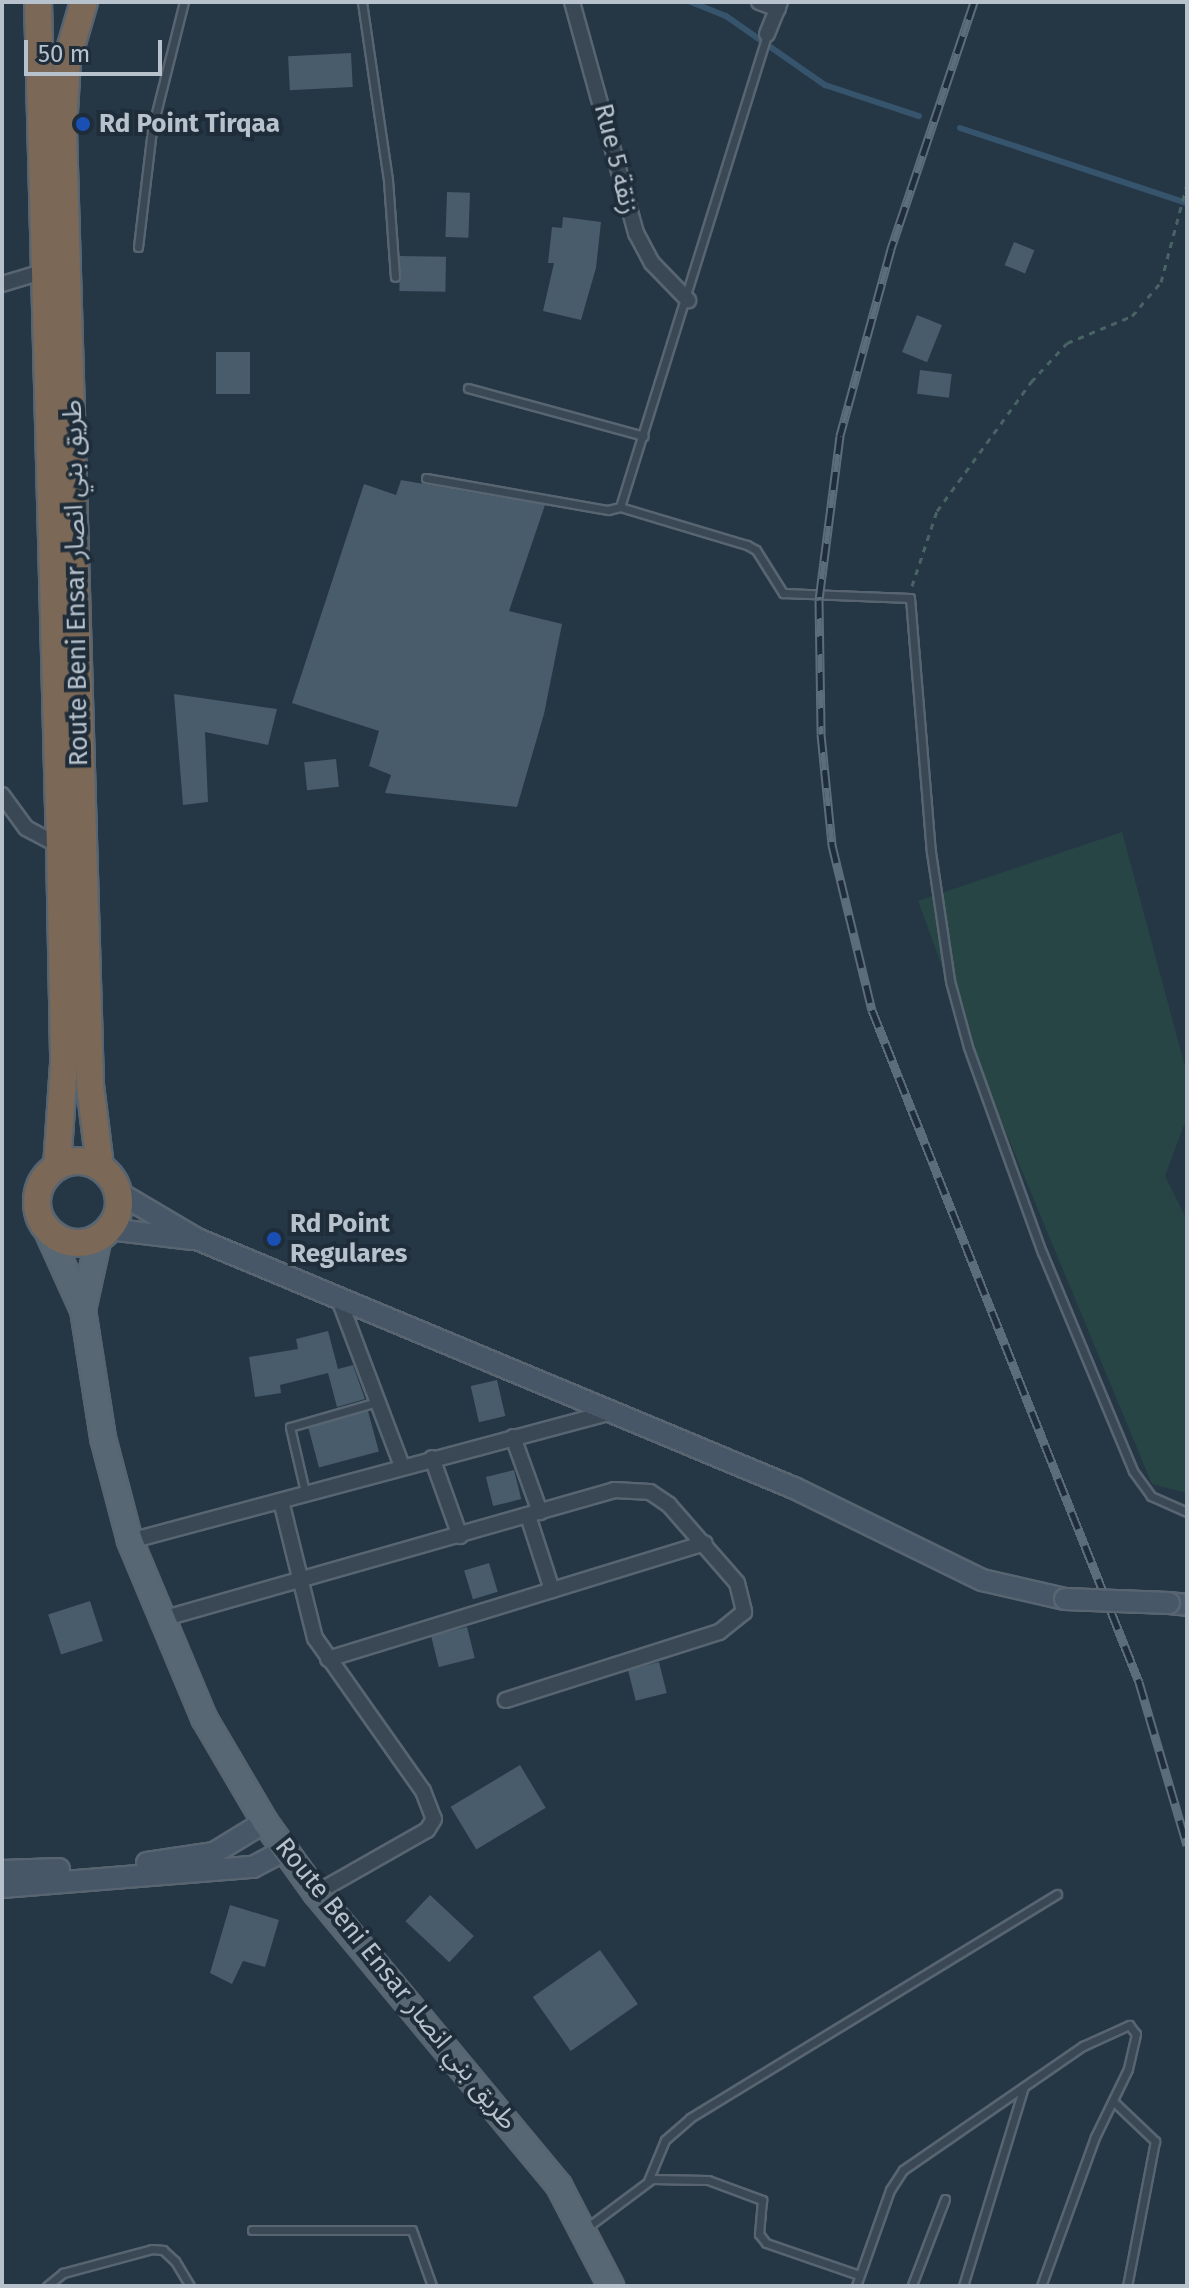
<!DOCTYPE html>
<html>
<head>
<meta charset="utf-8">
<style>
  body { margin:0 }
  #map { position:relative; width:1189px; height:2288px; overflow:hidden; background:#253645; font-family:"Fira Sans","Noto Sans Arabic",sans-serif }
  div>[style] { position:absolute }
  .green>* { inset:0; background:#274545 }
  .stream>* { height:6px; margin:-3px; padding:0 3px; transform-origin:3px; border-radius:3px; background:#37546d }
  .building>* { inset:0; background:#485c6b; transform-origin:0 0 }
  .path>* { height:3px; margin-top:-1.5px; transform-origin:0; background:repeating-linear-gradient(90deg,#476363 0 6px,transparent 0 12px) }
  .roads { filter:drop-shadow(2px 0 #586571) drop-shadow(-2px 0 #586571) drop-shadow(0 2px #586571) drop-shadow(0 -2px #586571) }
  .lane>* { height:7px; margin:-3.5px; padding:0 3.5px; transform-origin:3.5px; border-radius:3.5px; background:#394854 }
  .street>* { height:14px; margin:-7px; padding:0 7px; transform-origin:7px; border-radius:7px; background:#394854 }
  .secondary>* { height:20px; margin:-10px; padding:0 10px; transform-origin:10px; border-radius:10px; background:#475767 }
  .primary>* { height:24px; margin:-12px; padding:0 12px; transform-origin:12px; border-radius:12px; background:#576774 }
  .highway>* { height:26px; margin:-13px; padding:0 13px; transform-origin:13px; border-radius:13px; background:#7b6856 }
  .highway>.ring { margin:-13px; padding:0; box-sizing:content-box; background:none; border:26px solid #7b6856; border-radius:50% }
  .rail>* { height:9px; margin-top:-4.5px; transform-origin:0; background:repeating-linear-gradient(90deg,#1e2d39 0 18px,#5b6c7b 0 36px); box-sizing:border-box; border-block:2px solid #5b6c7b }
  .bridges { filter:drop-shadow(2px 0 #586571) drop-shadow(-2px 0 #586571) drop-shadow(0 2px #586571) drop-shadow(0 -2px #586571) }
  .secondary-bridge>* { height:20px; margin:-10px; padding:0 10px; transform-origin:10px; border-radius:10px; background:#475767 }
  .dots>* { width:22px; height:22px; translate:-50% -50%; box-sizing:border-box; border:4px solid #1e2d39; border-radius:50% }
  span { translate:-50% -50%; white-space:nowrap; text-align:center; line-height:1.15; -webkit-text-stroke:8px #1e2d39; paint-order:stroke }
  .poi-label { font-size:26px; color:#b7c2cd; font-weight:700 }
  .left { translate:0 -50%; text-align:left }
  .street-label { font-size:26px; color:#b7c2cd }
  .frame { position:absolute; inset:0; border:4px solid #b7c2cd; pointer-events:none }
  .scale { position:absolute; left:24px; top:40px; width:138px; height:36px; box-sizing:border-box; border:4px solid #b7c2cd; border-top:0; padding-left:10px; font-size:24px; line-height:28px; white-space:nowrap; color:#b7c2cd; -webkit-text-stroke:6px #1e2d39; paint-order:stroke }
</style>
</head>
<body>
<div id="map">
  <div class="green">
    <div style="clip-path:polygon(1122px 832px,1187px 1074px,1187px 1117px,1165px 1176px,1187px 1220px,1187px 1493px,1152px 1484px,980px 1070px,918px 901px)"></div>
  </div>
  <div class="stream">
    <div style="left:691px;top:2px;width:38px;rotate:22deg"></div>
    <div style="left:726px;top:16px;width:121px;rotate:34.9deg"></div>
    <div style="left:825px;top:85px;width:99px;rotate:18.3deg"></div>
    <div style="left:960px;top:128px;width:239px;rotate:18.3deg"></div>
  </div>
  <div class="building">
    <div style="left:351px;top:53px;width:34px;height:63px;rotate:87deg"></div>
    <div style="left:447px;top:192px;width:23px;height:45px;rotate:2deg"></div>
    <div style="clip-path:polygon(563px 217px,601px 222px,596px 268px,581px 320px,543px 311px,554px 263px,548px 263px,552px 227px,562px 228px)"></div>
    <div style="left:1014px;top:242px;width:22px;height:25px;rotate:22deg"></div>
    <div style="left:400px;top:256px;width:46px;height:35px;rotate:1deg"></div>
    <div style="left:917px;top:315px;width:27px;height:40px;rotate:22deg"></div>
    <div style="left:216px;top:352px;width:34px;height:42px"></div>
    <div style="left:920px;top:370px;width:32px;height:24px;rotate:7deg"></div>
    <div style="clip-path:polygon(401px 480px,545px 505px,509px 611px,562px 624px,544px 714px,517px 807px,385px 793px,391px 775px,369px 766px,379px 731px,292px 703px,364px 484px,396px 495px)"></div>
    <div style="clip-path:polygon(174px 694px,277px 709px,268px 745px,205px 732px,208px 802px,183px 805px)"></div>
    <div style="left:336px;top:759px;width:28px;height:32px;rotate:84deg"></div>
    <div style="clip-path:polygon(328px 1331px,338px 1369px,353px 1365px,365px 1399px,337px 1407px,328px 1373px,280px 1385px,281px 1393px,255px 1397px,249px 1357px,298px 1349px,296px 1339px)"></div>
    <div style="left:497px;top:1380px;width:37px;height:27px;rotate:77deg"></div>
    <div style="left:368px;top:1411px;width:42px;height:62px;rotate:75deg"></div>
    <div style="left:514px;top:1470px;width:30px;height:29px;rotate:76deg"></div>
    <div style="left:489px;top:1563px;width:30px;height:26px;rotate:73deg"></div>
    <div style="left:90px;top:1601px;width:42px;height:44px;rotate:72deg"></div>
    <div style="left:467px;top:1627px;width:32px;height:37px;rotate:76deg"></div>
    <div style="left:659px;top:1662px;width:32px;height:32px;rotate:76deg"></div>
    <div style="left:520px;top:1765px;width:50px;height:81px;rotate:59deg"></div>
    <div style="left:430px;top:1895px;width:60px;height:36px;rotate:43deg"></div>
    <div style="clip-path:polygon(230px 1905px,279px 1920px,265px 1967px,243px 1961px,232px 1984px,210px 1973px)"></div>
    <div style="left:600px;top:1950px;width:66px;height:82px;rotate:55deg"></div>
  </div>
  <div class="path">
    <div style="left:912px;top:586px;width:79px;rotate:-71.6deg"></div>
    <div style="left:937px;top:511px;width:160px;rotate:-53.9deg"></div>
    <div style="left:1031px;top:382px;width:53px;rotate:-47.3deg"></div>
    <div style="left:1067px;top:343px;width:70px;rotate:-22.6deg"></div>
    <div style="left:1132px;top:316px;width:45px;rotate:-49.5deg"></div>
    <div style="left:1161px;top:282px;width:101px;rotate:-75.1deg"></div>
  </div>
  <div class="roads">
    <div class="lane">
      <div style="left:362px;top:2px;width:180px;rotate:81.7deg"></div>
      <div style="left:388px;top:180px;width:97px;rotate:85.9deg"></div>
      <div style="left:138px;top:247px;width:119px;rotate:-83.2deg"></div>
      <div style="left:152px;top:129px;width:131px;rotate:-75.9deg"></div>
      <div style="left:468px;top:388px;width:182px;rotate:15.3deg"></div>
      <div style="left:426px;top:478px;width:185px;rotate:10deg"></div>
      <div style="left:608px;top:510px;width:12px;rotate:-14deg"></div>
      <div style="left:620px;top:507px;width:495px;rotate:-72.7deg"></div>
      <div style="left:620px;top:507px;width:133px;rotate:16.7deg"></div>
      <div style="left:747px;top:545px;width:10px;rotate:29deg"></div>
      <div style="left:756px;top:550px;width:51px;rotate:57.9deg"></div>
      <div style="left:783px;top:593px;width:127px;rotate:2.3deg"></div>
      <div style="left:910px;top:598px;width:255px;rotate:85.3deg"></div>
      <div style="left:931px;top:852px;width:130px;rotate:81.6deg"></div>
      <div style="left:950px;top:981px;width:68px;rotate:74.7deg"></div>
      <div style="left:968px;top:1047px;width:218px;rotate:70.2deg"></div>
      <div style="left:1042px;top:1252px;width:237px;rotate:67.4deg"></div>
      <div style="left:1133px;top:1471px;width:31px;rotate:54deg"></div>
      <div style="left:1151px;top:1496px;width:39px;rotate:24deg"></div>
      <div style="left:306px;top:1496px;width:71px;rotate:-103.1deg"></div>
      <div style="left:290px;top:1427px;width:91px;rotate:-16deg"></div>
      <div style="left:1114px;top:2102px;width:57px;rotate:43.6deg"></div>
      <div style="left:1155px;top:2141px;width:148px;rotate:100.9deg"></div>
      <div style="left:648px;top:2181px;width:44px;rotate:-67.5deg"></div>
      <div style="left:665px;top:2140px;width:33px;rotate:-41deg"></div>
      <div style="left:690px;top:2118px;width:430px;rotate:-31.4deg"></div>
      <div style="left:585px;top:2229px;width:84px;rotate:-36.7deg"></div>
      <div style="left:652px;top:2179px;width:56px;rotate:1deg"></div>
      <div style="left:708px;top:2180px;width:58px;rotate:20.3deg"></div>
      <div style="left:762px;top:2200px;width:34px;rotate:95deg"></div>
      <div style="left:759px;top:2234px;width:11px;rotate:52deg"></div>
      <div style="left:766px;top:2243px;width:98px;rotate:19deg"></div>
      <div style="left:252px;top:2230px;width:160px"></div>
      <div style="left:412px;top:2230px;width:59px;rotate:70.3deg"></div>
      <div style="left:912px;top:2285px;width:92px;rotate:-69deg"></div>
      <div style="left:47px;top:2286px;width:21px;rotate:-39deg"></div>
      <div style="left:63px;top:2273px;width:92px;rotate:-15.1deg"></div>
      <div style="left:152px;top:2249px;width:11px;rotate:5deg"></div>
      <div style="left:163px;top:2250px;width:16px;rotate:43deg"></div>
      <div style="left:175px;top:2261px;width:29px;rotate:59deg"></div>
      <div style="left:856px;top:2286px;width:102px;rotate:-70.5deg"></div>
      <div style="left:890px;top:2190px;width:24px;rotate:-57deg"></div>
      <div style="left:903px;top:2170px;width:219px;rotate:-34.6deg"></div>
      <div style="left:1083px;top:2046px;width:51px;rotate:-24.5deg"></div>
      <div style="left:1129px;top:2025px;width:11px;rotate:52deg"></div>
      <div style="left:1136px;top:2034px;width:36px;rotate:103deg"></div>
      <div style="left:1128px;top:2069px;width:76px;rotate:115.9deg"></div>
      <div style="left:1095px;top:2137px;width:158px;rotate:109.9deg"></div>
      <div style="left:963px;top:2286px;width:208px;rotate:-73deg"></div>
    </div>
    <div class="street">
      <div style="left:572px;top:2px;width:240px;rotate:74.5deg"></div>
      <div style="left:636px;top:233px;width:34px;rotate:62deg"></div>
      <div style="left:652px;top:263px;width:52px;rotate:45.8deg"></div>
      <div style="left:759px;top:2px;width:20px;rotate:20deg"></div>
      <div style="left:767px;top:34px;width:35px;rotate:-68deg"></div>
      <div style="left:2px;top:284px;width:42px;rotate:-16.7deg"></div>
      <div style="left:2px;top:795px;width:41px;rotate:54deg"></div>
      <div style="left:26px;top:828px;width:38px;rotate:28deg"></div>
      <div style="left:340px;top:1302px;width:175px;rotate:69.3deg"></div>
      <div style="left:513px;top:1437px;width:80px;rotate:70.2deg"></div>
      <div style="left:432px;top:1458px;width:83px;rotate:70.3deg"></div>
      <div style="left:281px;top:1501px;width:141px;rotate:76.1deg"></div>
      <div style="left:315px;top:1638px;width:187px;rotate:54.8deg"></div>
      <div style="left:423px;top:1791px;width:30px;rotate:69deg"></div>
      <div style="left:434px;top:1819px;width:13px;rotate:122deg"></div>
      <div style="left:427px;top:1830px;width:128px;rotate:150.4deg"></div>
      <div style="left:528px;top:1516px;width:78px;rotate:72deg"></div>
      <div style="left:130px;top:1541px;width:496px;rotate:-15deg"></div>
      <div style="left:162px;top:1619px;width:470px;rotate:-15.9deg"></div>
      <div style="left:614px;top:1490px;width:36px;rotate:3deg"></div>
      <div style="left:650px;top:1492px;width:23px;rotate:34deg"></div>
      <div style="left:669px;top:1505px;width:103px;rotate:48.9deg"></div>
      <div style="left:737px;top:1583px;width:30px;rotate:76deg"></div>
      <div style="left:744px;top:1612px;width:32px;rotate:141deg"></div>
      <div style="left:719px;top:1632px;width:224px;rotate:162.3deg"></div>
      <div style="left:328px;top:1659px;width:394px;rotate:-17.1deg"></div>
    </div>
    <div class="secondary">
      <div style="left:119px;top:1193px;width:91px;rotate:30.5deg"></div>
      <div style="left:197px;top:1239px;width:647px;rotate:22.64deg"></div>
      <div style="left:794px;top:1488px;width:209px;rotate:26.1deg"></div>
      <div style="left:982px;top:1580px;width:85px;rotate:12.9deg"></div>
      <div style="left:109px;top:1229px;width:84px;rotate:6.9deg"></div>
      <div style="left:1169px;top:1603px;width:18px;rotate:6deg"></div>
      <div style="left:147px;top:1863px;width:68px;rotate:-8.5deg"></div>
      <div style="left:214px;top:1853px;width:60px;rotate:-31.3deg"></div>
      <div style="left:2px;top:1871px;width:57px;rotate:-2deg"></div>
      <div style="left:2px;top:1887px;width:252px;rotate:-4.6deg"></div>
      <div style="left:253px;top:1867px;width:36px;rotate:-28deg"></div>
    </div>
    <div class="primary">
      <div style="left:45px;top:1226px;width:92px;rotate:65.7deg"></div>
      <div style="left:83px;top:1310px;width:130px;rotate:81.1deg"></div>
      <div style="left:103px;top:1438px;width:106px;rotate:75.3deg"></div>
      <div style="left:130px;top:1541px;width:192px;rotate:67.3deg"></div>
      <div style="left:204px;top:1718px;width:121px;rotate:59.6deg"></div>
      <div style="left:265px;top:1822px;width:87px;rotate:54.3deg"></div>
      <div style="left:316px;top:1893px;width:381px;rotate:50.3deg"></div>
      <div style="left:559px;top:2186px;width:113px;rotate:62.5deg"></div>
      <div style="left:83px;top:1310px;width:75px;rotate:-77.6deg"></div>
    </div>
    <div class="highway">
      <div style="left:38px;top:2px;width:844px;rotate:88.51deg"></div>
      <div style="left:60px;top:846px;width:218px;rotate:88.9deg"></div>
      <div style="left:64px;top:1064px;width:103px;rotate:93.9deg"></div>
      <div style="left:84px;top:2px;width:60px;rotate:106.3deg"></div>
      <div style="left:67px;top:60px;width:70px;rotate:93.3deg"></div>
      <div style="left:63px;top:130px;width:955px;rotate:88.38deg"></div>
      <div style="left:90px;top:1085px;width:83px;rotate:83deg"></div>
      <div class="ring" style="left:37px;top:1161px;width:56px;height:56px"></div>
    </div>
  </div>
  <div class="rail">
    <div style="left:974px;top:2px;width:261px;rotate:108.6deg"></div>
    <div style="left:891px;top:249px;width:194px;rotate:105.3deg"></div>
    <div style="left:840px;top:436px;width:165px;rotate:97.3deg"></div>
    <div style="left:819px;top:600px;width:134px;rotate:89.1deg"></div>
    <div style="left:821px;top:734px;width:112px;rotate:84.3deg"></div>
    <div style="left:832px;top:845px;width:170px;rotate:76.4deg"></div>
    <div style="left:872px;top:1010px;width:723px;rotate:68.33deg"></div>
    <div style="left:1139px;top:1682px;width:170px;rotate:73.6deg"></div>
  </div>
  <div class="bridges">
    <div class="secondary-bridge">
      <div style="left:1065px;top:1599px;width:104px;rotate:2.2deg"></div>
    </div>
  </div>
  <div class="dots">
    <div style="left:83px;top:124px;background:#1a4fb4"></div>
    <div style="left:274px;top:1239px;background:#1a4fb4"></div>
  </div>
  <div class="poi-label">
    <span class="left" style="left:99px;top:124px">Rd Point Tirqaa</span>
    <span class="left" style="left:290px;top:1239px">Rd Point<br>Regulares</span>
  </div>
  <div class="street-label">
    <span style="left:616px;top:159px;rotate:76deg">Rue 5 زنقة</span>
    <span style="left:76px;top:583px;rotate:-91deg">Route Beni Ensar طريق بني انصار</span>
    <span style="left:396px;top:1984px;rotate:51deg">Route Beni Ensar طريق بني انصار</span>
  </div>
  <div class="frame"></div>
  <div class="scale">50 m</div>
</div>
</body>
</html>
